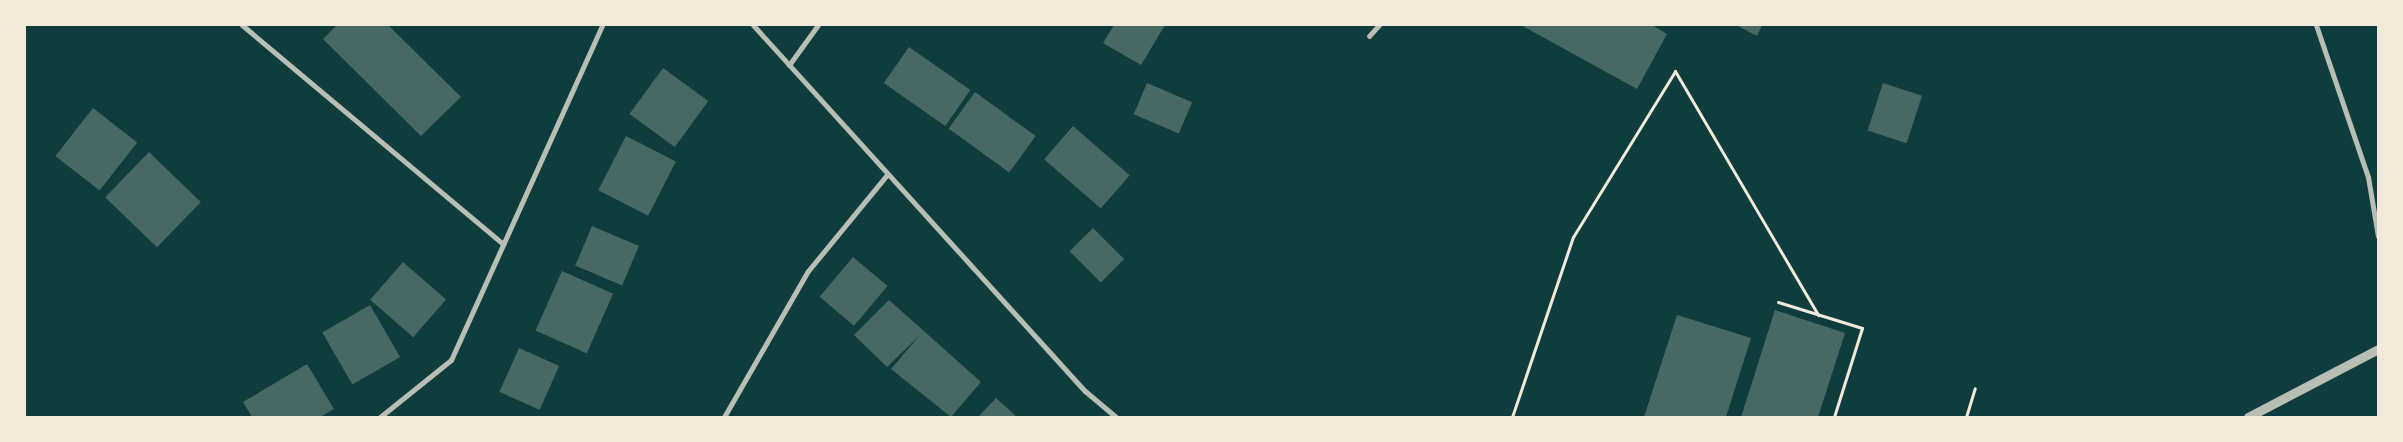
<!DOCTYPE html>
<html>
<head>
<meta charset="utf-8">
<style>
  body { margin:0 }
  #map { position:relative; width:2403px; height:442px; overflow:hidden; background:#0f3d3e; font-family:Signika,sans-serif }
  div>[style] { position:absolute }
  .building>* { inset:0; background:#486865; transform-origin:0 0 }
  .path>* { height:3px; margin:-1.5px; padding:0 1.5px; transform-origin:1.5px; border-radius:1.5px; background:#f1e9da }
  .minor>* { height:5px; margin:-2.5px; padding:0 2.5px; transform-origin:2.5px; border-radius:2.5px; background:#b8beb3 }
  .tertiary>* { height:9px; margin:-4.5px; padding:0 4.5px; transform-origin:4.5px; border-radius:4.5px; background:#b8beb3 }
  span { translate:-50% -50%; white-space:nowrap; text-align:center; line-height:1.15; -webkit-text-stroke:4.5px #f1e9da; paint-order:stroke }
  .frame { position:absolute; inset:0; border:26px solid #f1e9da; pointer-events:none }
</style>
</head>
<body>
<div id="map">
  <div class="building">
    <div style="clip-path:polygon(337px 25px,388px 25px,461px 97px,421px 136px,323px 39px)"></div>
    <div style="clip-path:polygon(1114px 25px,1165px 25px,1141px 65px,1103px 43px)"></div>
    <div style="clip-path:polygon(1521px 25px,1652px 25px,1667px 34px,1637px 89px)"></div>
    <div style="clip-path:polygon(1736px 25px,1762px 25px,1757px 36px)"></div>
    <div style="left:909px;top:47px;width:75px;height:44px;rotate:35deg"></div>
    <div style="left:663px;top:68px;width:56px;height:57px;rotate:36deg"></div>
    <div style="left:1147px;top:83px;width:49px;height:34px;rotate:23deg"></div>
    <div style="left:1883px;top:83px;width:41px;height:50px;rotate:18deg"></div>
    <div style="left:975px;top:92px;width:75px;height:45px;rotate:36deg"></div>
    <div style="left:93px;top:108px;width:56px;height:61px;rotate:38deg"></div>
    <div style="left:1073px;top:126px;width:75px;height:44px;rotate:41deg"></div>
    <div style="left:626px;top:136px;width:56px;height:61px;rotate:27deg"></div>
    <div style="left:149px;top:152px;width:72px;height:63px;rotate:44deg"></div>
    <div style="left:592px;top:226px;width:51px;height:43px;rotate:23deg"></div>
    <div style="left:1093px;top:228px;width:44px;height:33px;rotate:45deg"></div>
    <div style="left:853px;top:257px;width:45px;height:52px;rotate:40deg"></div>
    <div style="left:403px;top:262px;width:57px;height:50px;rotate:41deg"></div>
    <div style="left:562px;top:271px;width:56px;height:65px;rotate:24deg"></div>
    <div style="clip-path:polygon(889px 300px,981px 382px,951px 417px,891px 369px,919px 336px,887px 367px,854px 335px)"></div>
    <div style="left:370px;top:305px;width:60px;height:55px;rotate:60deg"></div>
    <div style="clip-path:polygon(1775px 310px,1845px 333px,1818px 417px,1741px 417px)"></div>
    <div style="clip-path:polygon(1677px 315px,1751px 338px,1726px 417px,1644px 417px)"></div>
    <div style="left:519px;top:348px;width:44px;height:48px;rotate:24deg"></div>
    <div style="clip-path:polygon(307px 364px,334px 409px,320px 417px,252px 417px,243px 402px)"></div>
    <div style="clip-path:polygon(996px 398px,1017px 417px,978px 417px)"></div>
  </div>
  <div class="path">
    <div style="left:1778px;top:302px;width:88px;rotate:17.2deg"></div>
    <div style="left:1862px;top:328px;width:93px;rotate:107.5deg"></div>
    <div style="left:1512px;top:417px;width:190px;rotate:-71.3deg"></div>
    <div style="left:1573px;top:237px;width:195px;rotate:-58.4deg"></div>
    <div style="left:1675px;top:71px;width:283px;rotate:59.6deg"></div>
    <div style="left:1966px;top:417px;width:30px;rotate:-73deg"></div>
  </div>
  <div class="minor">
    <div style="left:242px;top:25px;width:341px;rotate:40deg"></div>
    <div style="left:753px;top:25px;width:494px;rotate:47.8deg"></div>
    <div style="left:1085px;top:391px;width:40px;rotate:40deg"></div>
    <div style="left:2316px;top:25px;width:161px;rotate:71.1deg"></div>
    <div style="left:2368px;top:177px;width:60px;rotate:80.4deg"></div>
    <div style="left:1369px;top:36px;width:15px;rotate:-48deg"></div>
    <div style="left:789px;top:65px;width:49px;rotate:-54.1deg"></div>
    <div style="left:380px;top:417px;width:91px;rotate:-38.8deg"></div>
    <div style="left:451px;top:360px;width:367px;rotate:-65.7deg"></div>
    <div style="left:724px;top:417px;width:168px;rotate:-60.1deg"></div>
    <div style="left:808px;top:271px;width:123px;rotate:-50.6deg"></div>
  </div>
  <div class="tertiary">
    <div style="left:2248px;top:417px;width:147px;rotate:-27.6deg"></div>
  </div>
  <div class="frame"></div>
</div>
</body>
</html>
